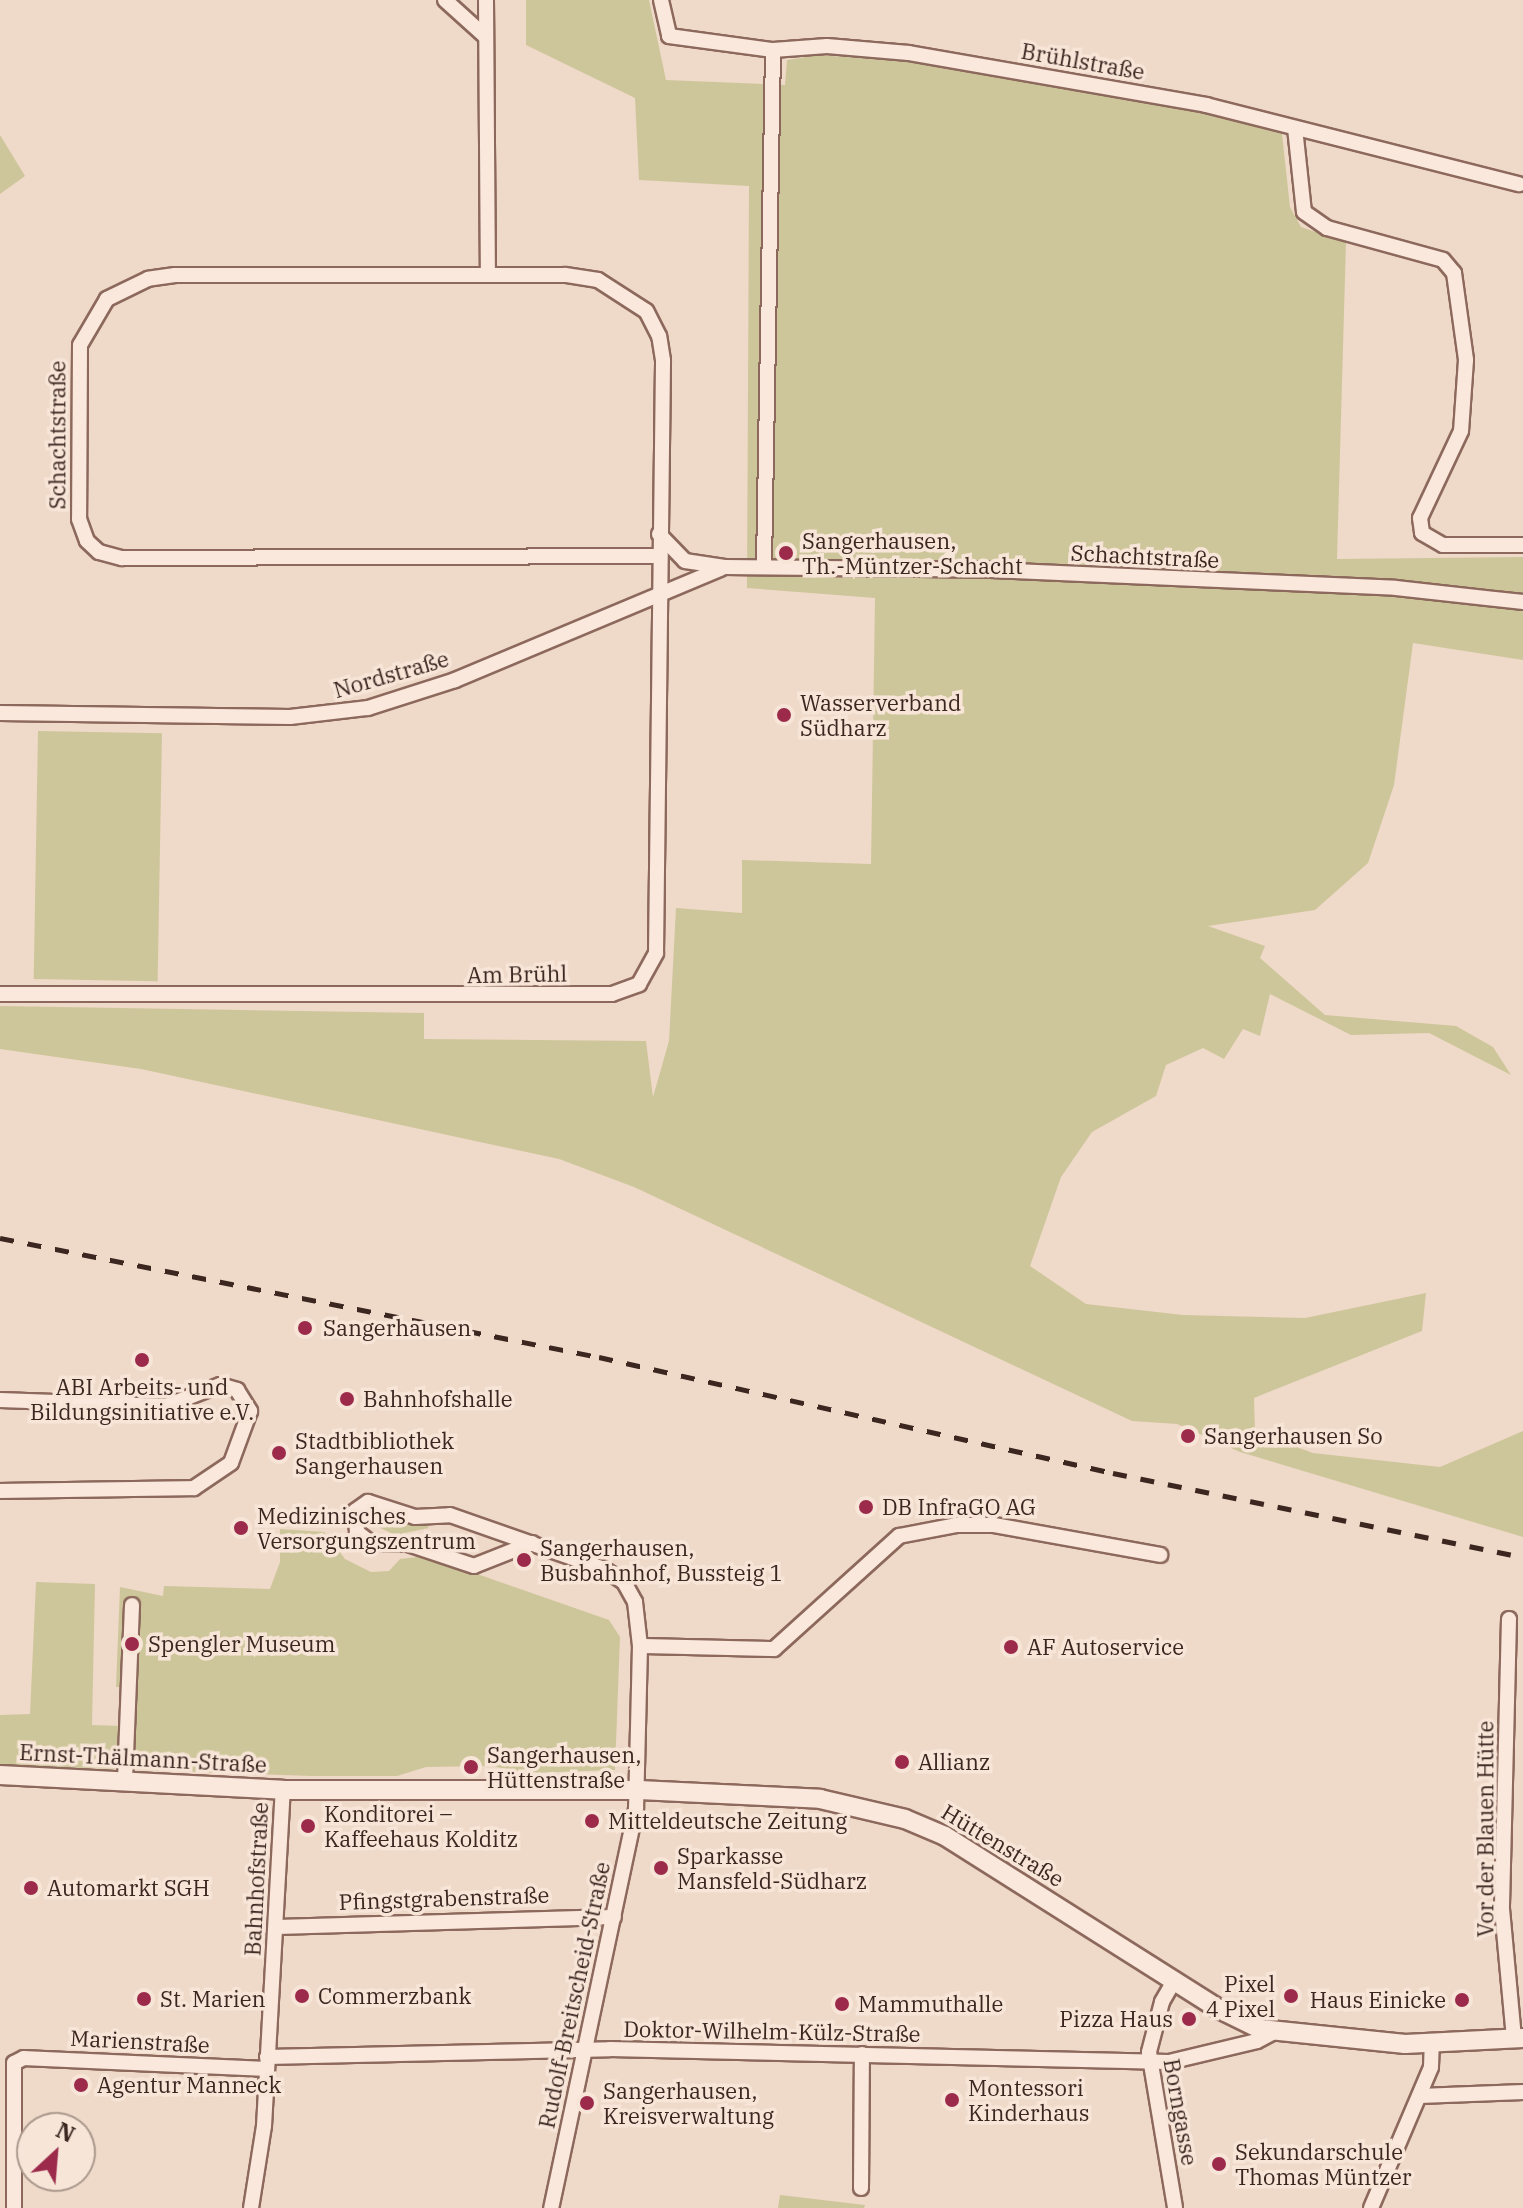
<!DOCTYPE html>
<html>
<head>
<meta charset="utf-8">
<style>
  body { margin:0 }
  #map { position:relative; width:1523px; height:2208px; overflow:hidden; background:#efd9c8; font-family:"IBM Plex Serif",serif }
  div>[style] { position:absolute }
  .green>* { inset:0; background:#cec69b; transform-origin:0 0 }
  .roads { filter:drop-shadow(2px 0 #8c695c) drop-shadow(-2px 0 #8c695c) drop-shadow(0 2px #8c695c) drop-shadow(0 -2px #8c695c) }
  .minor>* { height:14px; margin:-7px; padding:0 7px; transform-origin:7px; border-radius:7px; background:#fae8dc }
  .tertiary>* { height:18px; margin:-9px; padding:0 9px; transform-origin:9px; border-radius:9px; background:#fae8dc }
  .rail>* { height:5px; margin-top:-2.5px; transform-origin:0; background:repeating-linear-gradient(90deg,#3c2620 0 14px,transparent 0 28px) }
  .dots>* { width:22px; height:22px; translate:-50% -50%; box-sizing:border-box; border:4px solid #f7e5d8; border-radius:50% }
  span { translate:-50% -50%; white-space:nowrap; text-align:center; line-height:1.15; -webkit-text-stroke:7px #f7e5d8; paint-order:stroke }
  .street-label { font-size:22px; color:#3c2620 }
  .poi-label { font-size:22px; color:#3c2620 }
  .left { translate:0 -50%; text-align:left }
  .right { translate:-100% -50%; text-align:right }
  .north { position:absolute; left:16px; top:2112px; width:80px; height:80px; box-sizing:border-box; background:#f7e5d8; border:2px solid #ac998e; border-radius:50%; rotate:26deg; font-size:22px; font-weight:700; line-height:32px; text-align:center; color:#3c2620 }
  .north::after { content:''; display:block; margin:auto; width:28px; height:36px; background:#9c2b4b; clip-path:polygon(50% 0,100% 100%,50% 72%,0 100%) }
</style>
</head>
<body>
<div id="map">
  <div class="green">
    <div style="clip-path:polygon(526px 0,649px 0,666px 80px,785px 85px,787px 60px,819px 55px,913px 62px,1204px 113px,1282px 134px,1290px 207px,1301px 227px,1346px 242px,1337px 559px,1523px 557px,1523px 660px,1413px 643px,1394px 785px,1368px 863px,1315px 910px,1208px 926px,1265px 946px,1260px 958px,1325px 1015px,1456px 1026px,1493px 1047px,1511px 1075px,1429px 1033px,1351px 1035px,1270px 994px,1260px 1036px,1243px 1029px,1224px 1059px,1203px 1048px,1166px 1065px,1156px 1096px,1092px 1132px,1061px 1177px,1030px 1266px,1086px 1304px,1183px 1315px,1305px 1318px,1426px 1293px,1422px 1331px,1254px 1398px,1255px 1432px,1313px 1453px,1440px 1467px,1523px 1431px,1523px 1537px,1240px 1452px,1177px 1424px,1132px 1421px,634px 1187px,559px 1159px,141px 1069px,0 1049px,0 1006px,424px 1013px,424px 1039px,646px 1041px,653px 1097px,669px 1041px,676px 908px,742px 913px,742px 860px,871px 864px,875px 598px,747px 588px,749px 186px,639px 180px,635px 98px,526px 45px)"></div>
    <div style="clip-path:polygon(0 135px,25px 176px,0 194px)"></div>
    <div style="left:38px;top:731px;width:124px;height:248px;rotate:1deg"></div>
    <div style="clip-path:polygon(375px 1513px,426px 1524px,429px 1528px,395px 1535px,370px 1523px)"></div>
    <div style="clip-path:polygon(280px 1529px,324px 1532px,345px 1559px,371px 1572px,389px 1571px,400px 1559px,426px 1556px,609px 1620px,620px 1637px,615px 1770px,530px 1773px,491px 1766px,426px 1767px,397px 1776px,311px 1776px,0 1765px,0 1715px,30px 1714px,36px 1582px,95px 1584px,92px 1725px,123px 1726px,123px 1687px,116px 1687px,120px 1587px,163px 1596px,164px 1586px,270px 1589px,280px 1562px)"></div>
    <div style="clip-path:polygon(780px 2195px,865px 2205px,864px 2208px,778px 2208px)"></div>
  </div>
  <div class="roads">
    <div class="minor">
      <div style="left:445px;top:0;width:55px;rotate:42.1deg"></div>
      <div style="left:486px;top:0;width:275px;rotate:89.6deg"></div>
      <div style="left:661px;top:0;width:37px;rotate:77deg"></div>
      <div style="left:669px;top:36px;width:105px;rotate:7.7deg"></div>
      <div style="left:773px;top:50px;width:54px;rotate:-4.2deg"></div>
      <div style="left:827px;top:46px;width:82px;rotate:4.9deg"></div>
      <div style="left:909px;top:53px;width:302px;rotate:9.9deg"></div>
      <div style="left:1206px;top:105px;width:323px;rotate:14.2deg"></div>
      <div style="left:1295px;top:128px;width:84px;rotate:83.9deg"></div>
      <div style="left:1304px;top:212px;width:28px;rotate:35deg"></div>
      <div style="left:1327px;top:228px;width:120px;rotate:15.4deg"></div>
      <div style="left:1443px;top:260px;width:17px;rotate:50deg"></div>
      <div style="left:1454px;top:273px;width:88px;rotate:82.1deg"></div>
      <div style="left:1466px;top:360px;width:71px;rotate:94deg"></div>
      <div style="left:1461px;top:431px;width:96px;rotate:115.2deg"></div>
      <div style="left:1420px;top:518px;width:15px;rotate:82deg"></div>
      <div style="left:1422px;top:533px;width:24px;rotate:30deg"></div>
      <div style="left:1443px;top:545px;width:80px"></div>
      <div style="left:659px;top:534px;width:37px;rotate:46deg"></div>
      <div style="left:685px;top:561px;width:40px;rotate:8.5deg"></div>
      <div style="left:725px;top:567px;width:266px;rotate:0.6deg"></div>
      <div style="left:991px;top:570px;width:405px;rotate:2.5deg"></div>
      <div style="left:1396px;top:588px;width:128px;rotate:6.3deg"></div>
      <div style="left:764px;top:565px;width:515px;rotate:-89deg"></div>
      <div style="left:0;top:713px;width:290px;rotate:0.8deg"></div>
      <div style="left:290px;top:717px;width:79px;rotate:-6.6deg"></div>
      <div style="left:368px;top:708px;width:91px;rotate:-17.8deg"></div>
      <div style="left:455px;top:680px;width:288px;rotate:-22.7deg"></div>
      <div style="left:0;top:994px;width:612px"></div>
      <div style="left:612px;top:994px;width:29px;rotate:-20deg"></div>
      <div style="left:639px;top:984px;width:35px;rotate:-61deg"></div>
      <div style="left:656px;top:953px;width:593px;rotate:-89.32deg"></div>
      <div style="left:663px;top:360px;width:24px;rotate:-99deg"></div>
      <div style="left:659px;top:336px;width:28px;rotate:-117deg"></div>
      <div style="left:646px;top:311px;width:57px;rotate:-147.1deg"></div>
      <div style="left:598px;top:280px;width:33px;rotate:-171deg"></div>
      <div style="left:565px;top:275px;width:390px;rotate:180deg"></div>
      <div style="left:175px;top:275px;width:27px;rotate:172deg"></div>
      <div style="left:148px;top:279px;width:46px;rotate:154deg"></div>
      <div style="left:107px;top:299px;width:53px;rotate:120.4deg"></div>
      <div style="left:80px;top:345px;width:174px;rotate:90.3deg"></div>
      <div style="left:79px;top:519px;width:23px;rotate:70deg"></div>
      <div style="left:87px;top:541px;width:16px;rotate:43deg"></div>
      <div style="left:99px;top:552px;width:24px;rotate:15deg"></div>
      <div style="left:122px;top:558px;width:536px;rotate:-0.21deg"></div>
      <div style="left:0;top:1400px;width:166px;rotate:2.1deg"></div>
      <div style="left:166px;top:1406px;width:58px;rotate:-21.3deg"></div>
      <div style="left:220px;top:1385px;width:18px;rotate:16deg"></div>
      <div style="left:237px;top:1390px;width:25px;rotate:58deg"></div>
      <div style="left:250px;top:1411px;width:55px;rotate:110.1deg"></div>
      <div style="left:231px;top:1463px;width:45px;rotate:146deg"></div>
      <div style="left:194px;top:1488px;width:194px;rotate:179.1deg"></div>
      <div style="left:532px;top:1543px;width:62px;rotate:158.4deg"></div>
      <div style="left:474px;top:1566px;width:70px;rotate:-161.6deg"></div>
      <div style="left:408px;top:1544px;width:37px;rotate:-178deg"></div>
      <div style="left:371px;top:1543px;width:18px;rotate:-142deg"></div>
      <div style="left:357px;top:1532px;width:21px;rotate:-95deg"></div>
      <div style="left:355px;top:1511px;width:16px;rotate:-35deg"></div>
      <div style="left:368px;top:1502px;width:49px;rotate:17.7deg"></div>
      <div style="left:415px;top:1517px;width:35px;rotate:-3deg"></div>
      <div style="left:450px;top:1515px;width:163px;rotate:19.3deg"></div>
      <div style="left:604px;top:1569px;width:24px;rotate:33deg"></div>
      <div style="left:624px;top:1582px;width:23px;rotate:61deg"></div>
      <div style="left:635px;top:1602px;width:44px;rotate:83.5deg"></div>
      <div style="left:640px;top:1646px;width:163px;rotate:91.4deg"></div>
      <div style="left:636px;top:1809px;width:408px;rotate:102deg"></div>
      <div style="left:1509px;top:1619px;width:290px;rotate:91.4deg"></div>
      <div style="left:1502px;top:1909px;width:130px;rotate:84.7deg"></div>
      <div style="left:640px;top:1646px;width:134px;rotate:1.3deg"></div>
      <div style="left:774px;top:1649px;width:169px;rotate:-42.1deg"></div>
      <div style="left:899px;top:1536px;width:58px;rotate:-10.9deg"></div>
      <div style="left:956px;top:1525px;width:38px"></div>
      <div style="left:994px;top:1525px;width:169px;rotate:10.2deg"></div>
      <div style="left:125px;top:1780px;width:175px;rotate:-87.7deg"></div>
      <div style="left:276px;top:1927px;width:338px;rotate:-1.7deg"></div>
      <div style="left:1174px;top:1981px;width:24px;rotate:120deg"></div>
      <div style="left:1162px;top:2002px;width:52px;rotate:104.6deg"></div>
      <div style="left:1149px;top:2052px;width:158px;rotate:80.5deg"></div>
      <div style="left:267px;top:2057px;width:343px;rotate:-1.3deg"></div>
      <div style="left:610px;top:2049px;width:559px;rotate:1.33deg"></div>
      <div style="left:1169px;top:2062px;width:90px;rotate:-13.4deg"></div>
      <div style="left:1257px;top:2041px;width:17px;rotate:-28deg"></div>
      <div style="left:1420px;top:2096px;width:103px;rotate:-2.2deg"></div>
      <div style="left:861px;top:2188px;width:134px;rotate:-89.6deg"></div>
      <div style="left:14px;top:2208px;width:145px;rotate:-90deg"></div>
      <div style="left:14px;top:2063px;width:11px;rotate:-27deg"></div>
      <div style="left:24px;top:2058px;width:242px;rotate:2.6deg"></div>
      <div style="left:251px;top:2208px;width:83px;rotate:-81deg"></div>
      <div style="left:264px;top:2126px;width:337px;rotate:-86.8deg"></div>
      <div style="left:1371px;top:2208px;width:153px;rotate:-66.9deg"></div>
      <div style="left:1431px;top:2067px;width:23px;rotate:-88deg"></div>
    </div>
    <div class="tertiary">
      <div style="left:0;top:1775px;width:283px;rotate:3deg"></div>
      <div style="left:283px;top:1790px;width:356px"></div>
      <div style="left:639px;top:1790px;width:181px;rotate:2.8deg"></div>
      <div style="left:820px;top:1799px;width:87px;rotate:13.2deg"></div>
      <div style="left:905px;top:1819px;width:43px;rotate:23deg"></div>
      <div style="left:945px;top:1836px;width:324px;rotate:32.3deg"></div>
      <div style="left:1219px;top:2009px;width:46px;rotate:26deg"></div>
      <div style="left:1260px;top:2029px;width:146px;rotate:5.9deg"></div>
      <div style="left:1405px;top:2044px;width:118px;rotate:-2.9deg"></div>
    </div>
  </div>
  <div class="rail">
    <div style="left:0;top:1238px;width:611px;rotate:11.24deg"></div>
    <div style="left:599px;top:1357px;width:527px;rotate:12.72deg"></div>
    <div style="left:1113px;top:1473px;width:419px;rotate:11.6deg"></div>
  </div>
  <div class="dots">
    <div style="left:786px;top:553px;background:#9c2b4b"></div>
    <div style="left:784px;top:715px;background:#9c2b4b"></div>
    <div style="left:305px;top:1328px;background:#9c2b4b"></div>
    <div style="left:142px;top:1360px;background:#9c2b4b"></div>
    <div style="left:347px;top:1399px;background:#9c2b4b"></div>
    <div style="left:1188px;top:1436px;background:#9c2b4b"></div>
    <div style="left:279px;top:1453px;background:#9c2b4b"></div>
    <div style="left:866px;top:1507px;background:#9c2b4b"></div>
    <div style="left:241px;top:1528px;background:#9c2b4b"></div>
    <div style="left:524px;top:1560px;background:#9c2b4b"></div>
    <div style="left:132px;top:1644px;background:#9c2b4b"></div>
    <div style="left:1011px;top:1647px;background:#9c2b4b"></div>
    <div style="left:902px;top:1762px;background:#9c2b4b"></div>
    <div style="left:471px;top:1767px;background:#9c2b4b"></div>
    <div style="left:592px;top:1821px;background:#9c2b4b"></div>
    <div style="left:308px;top:1826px;background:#9c2b4b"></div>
    <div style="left:661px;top:1868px;background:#9c2b4b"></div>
    <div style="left:31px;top:1888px;background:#9c2b4b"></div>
    <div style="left:302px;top:1996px;background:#9c2b4b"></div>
    <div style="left:1291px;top:1996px;background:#9c2b4b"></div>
    <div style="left:144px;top:1999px;background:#9c2b4b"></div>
    <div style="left:1462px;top:2000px;background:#9c2b4b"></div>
    <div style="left:842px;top:2004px;background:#9c2b4b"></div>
    <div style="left:1189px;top:2019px;background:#9c2b4b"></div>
    <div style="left:81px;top:2085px;background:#9c2b4b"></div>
    <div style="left:952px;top:2100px;background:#9c2b4b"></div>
    <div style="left:587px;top:2103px;background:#9c2b4b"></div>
    <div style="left:1219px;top:2164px;background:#9c2b4b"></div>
  </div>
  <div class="street-label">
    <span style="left:1083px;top:61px;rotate:10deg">Brühlstraße</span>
    <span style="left:57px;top:435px;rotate:-90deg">Schachtstraße</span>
    <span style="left:1145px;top:556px;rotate:3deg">Schachtstraße</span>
    <span style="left:391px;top:674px;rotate:-16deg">Nordstraße</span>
    <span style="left:517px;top:974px;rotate:-1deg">Am Brühl</span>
    <span style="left:143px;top:1758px;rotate:3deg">Ernst-Thälmann-Straße</span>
    <span style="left:1485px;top:1829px;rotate:-90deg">Vor der Blauen Hütte</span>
    <span style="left:1003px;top:1845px;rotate:31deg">Hüttenstraße</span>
    <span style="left:256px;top:1879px;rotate:-87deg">Bahnhofstraße</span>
    <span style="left:444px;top:1898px;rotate:-2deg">Pfingstgrabenstraße</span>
    <span style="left:574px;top:1995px;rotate:-78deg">Rudolf-Breitscheid-Straße</span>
    <span style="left:772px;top:2031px;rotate:1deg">Doktor-Wilhelm-Külz-Straße</span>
    <span style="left:140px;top:2041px;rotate:3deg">Marienstraße</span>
    <span style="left:1181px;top:2112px;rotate:80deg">Borngasse</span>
  </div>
  <div class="poi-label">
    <span class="left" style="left:802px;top:553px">Sangerhausen,<br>Th.-Müntzer-Schacht</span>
    <span class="left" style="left:800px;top:715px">Wasserverband<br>Südharz</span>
    <span class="left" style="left:323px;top:1328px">Sangerhausen</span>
    <span style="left:142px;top:1399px">ABI Arbeits- und<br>Bildungsinitiative e.V.</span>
    <span class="left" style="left:363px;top:1399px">Bahnhofshalle</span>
    <span class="left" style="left:1204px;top:1436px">Sangerhausen So</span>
    <span class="left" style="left:295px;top:1453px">Stadtbibliothek<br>Sangerhausen</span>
    <span class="left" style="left:882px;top:1507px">DB InfraGO AG</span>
    <span class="left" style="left:257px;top:1528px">Medizinisches<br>Versorgungszentrum</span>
    <span class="left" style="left:540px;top:1560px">Sangerhausen,<br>Busbahnhof, Bussteig 1</span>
    <span class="left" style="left:148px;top:1644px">Spengler Museum</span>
    <span class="left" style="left:1027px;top:1647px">AF Autoservice</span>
    <span class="left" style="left:487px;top:1767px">Sangerhausen,<br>Hüttenstraße</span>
    <span class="left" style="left:918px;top:1762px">Allianz</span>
    <span class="left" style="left:324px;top:1826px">Konditorei –<br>Kaffeehaus Kolditz</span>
    <span class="left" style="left:608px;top:1821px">Mitteldeutsche Zeitung</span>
    <span class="left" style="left:677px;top:1868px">Sparkasse<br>Mansfeld-Südharz</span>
    <span class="left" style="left:47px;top:1888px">Automarkt SGH</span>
    <span class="right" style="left:1275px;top:1996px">Pixel<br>4 Pixel</span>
    <span class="left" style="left:318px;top:1996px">Commerzbank</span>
    <span class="left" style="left:160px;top:1999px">St. Marien</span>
    <span class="right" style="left:1446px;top:2000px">Haus Einicke</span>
    <span class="left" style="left:858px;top:2004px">Mammuthalle</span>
    <span class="right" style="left:1173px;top:2019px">Pizza Haus</span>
    <span class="left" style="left:97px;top:2085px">Agentur Manneck</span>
    <span class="left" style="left:968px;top:2100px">Montessori<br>Kinderhaus</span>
    <span class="left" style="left:603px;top:2103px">Sangerhausen,<br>Kreisverwaltung</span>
    <span class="left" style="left:1235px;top:2164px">Sekundarschule<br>Thomas Müntzer</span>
  </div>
  <div class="north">N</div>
</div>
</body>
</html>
